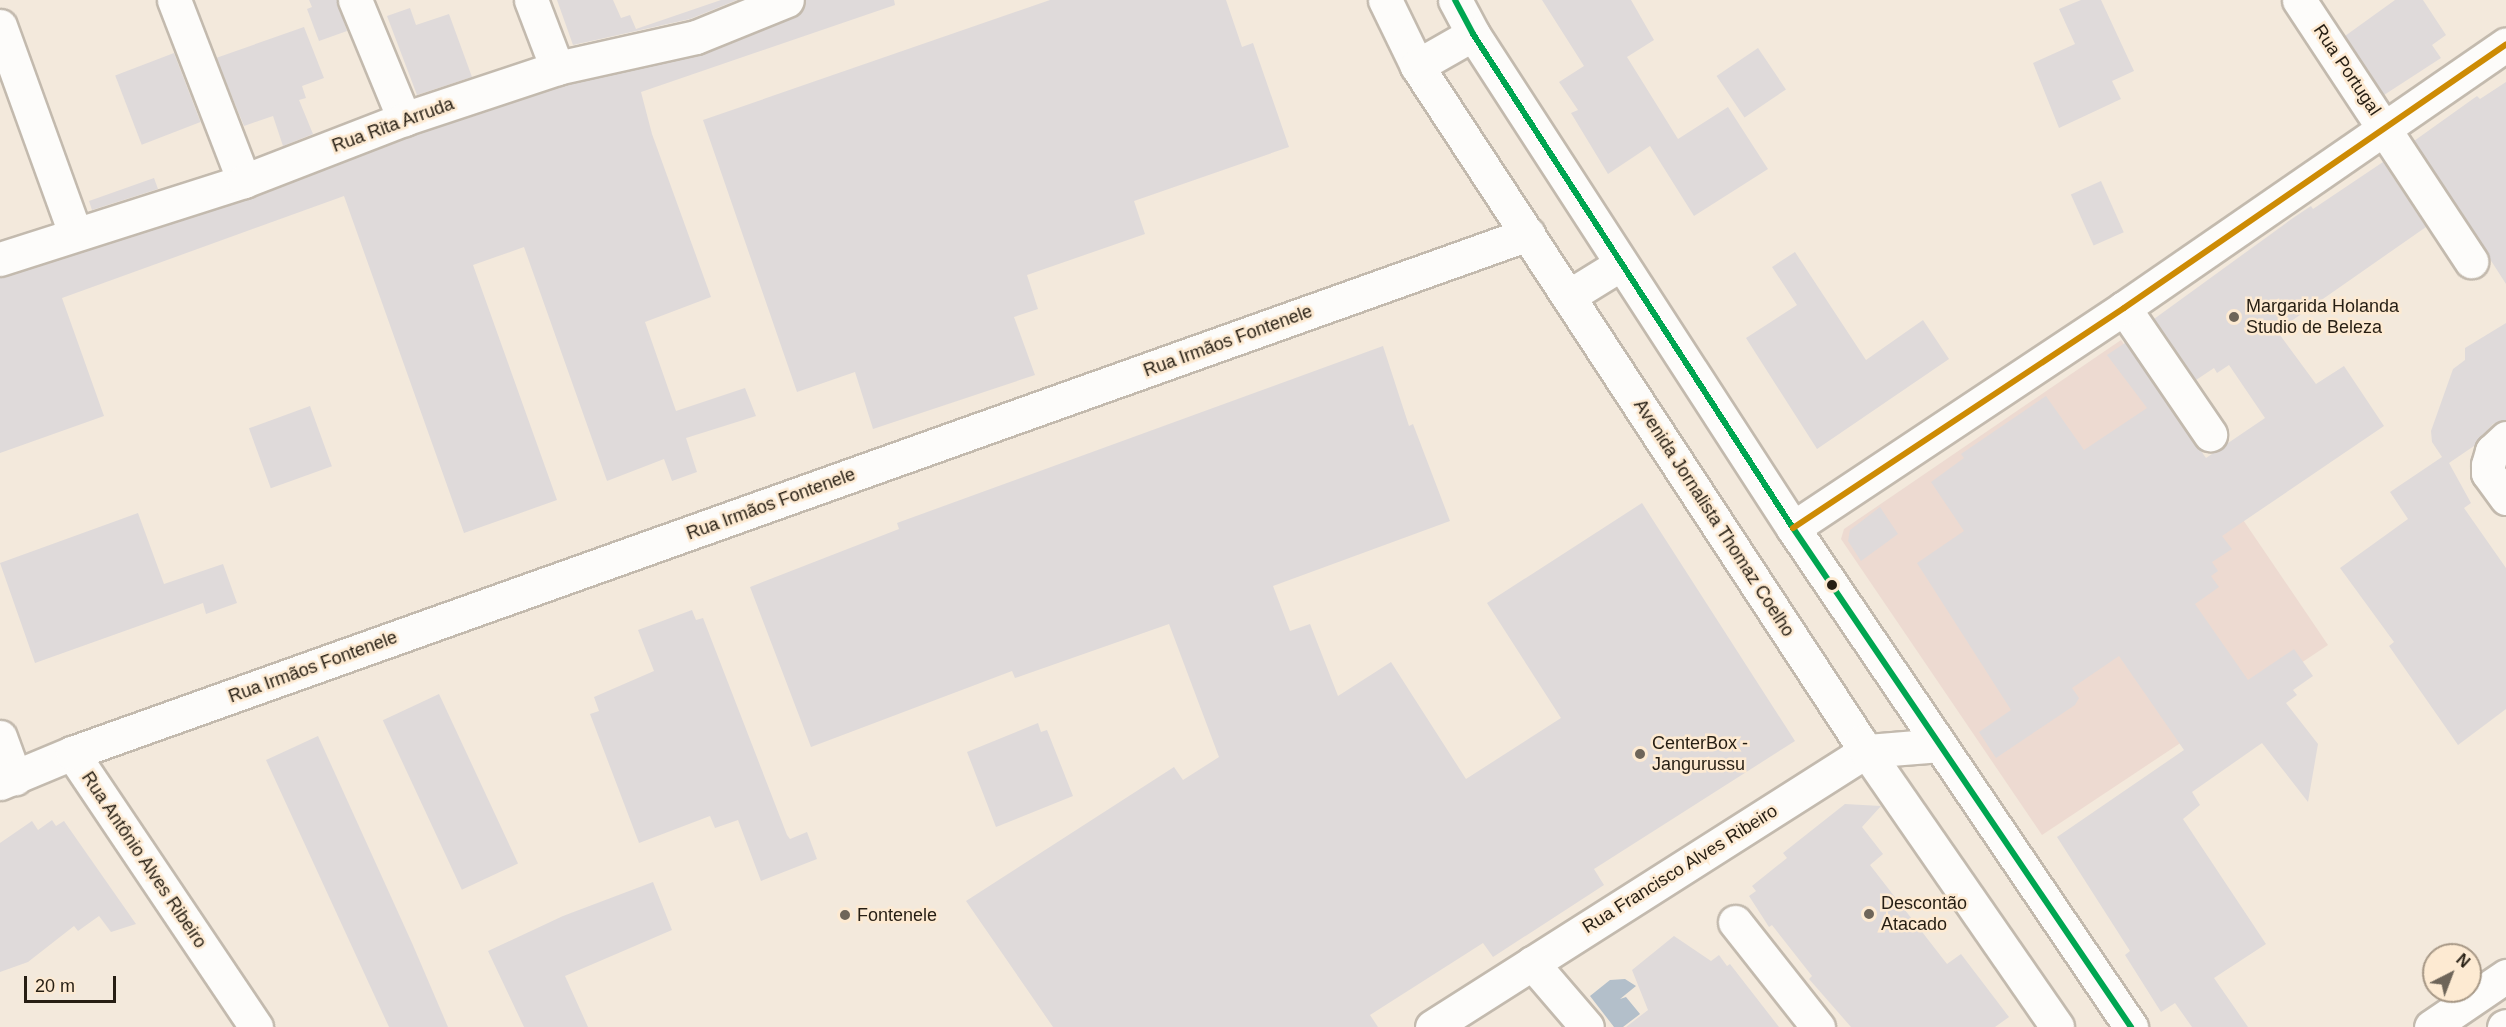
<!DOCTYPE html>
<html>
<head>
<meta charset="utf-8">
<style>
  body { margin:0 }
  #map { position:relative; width:2506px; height:1027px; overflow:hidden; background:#f3e9dc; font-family:Helvetica,sans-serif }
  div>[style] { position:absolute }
  .medical>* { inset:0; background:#eddad1 }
  .water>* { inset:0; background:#b3bfca }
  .building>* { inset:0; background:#dfdada; transform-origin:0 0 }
  .roads { filter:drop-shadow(2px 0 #c3baae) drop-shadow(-2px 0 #c3baae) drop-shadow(0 2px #c3baae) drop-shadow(0 -2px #c3baae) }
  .minor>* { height:33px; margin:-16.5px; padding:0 16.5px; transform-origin:16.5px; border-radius:16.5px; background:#fdfcfa }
  .major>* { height:33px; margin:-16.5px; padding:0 16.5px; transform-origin:16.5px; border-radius:16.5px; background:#fdfcfa }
  .bus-1>* { height:6px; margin:-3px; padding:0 3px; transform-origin:3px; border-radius:3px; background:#00a651 }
  .bus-2>* { height:6px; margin:-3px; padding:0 3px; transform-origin:3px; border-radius:3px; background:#cd8b04 }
  .dots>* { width:16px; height:16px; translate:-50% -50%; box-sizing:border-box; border:3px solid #fdead2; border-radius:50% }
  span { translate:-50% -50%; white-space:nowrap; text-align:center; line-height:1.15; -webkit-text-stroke:5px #fdead2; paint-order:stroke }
  .street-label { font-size:18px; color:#261e13 }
  .poi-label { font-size:18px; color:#261e13 }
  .left { translate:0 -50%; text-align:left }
  .north { position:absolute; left:2422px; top:943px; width:60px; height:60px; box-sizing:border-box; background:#fdead2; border:2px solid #a79886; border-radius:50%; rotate:42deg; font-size:16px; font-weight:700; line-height:24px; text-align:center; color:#261e13 }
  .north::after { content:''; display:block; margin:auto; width:21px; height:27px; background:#6e6559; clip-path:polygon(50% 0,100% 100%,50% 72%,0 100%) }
  .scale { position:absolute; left:24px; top:976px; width:92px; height:27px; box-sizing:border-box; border:3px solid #261e13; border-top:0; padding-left:8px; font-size:18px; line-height:21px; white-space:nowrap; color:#261e13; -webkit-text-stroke:4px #fdead2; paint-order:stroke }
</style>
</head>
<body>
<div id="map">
  <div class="medical">
    <div style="clip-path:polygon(2121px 340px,2328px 645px,2042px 835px,1841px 539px,1844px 529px)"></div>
  </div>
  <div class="water">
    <div style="clip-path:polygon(1625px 979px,1636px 986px,1620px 999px,1626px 997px,1640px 1014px,1623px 1027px,1614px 1027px,1590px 996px,1610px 980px)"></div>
  </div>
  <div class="building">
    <div style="clip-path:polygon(309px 0,337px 0,347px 31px,319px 41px,307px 9px,312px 7px)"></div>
    <div style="clip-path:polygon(557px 0,613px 0,621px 18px,630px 15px,636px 29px,721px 0,737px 0,690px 19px,573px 45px)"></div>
    <div style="clip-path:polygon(805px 0,894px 0,895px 5px,641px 92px,652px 134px,711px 297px,645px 322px,676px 411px,745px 388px,756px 416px,686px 438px,697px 472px,672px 481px,664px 459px,607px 481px,524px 247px,473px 265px,557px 500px,464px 533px,344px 196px,62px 298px,104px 416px,0 453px,0 277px,250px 199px,410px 137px,562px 86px,703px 54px,794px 17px,802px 11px)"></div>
    <div style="clip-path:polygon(1050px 0,1226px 0,1242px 47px,1253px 43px,1289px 147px,1134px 201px,1145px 234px,1027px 275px,1038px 309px,1014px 317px,1035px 375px,873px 429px,855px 372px,797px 392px,703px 120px)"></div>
    <div style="clip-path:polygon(1542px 0,1631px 0,1654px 40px,1627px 57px,1678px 139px,1728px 107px,1768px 169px,1694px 216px,1650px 146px,1608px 174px,1571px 113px,1578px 110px,1559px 82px,1584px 66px)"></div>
    <div style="clip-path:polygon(2081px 0,2101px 0,2134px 71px,2112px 81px,2121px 99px,2059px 128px,2033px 63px,2075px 44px,2059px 9px)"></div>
    <div style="clip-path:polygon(2395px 0,2423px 0,2446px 35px,2432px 45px,2441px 58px,2384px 95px,2345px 36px)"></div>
    <div style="clip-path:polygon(410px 8px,416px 25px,449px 14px,472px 77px,417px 95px,387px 16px)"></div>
    <div style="clip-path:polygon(304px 27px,324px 78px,302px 86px,306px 98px,299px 100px,313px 134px,283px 146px,273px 116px,244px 126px,216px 58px)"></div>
    <div style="left:1758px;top:48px;width:50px;height:50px;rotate:56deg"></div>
    <div style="left:174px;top:53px;width:74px;height:63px;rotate:69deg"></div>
    <div style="clip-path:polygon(2506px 82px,2506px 284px,2414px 141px,2477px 96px,2480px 99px)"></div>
    <div style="clip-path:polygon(2383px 162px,2426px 227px,2277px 331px,2316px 384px,2344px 366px,2384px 426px,2222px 536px,2232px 549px,2212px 562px,2218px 571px,2211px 576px,2219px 587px,2195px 604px,2248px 680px,2294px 649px,2313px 676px,2293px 690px,2297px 695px,2286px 703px,2318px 744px,2308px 802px,2262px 743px,2192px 792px,2200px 805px,2183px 819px,2266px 944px,2214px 978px,2248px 1027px,2192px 1027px,2175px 1003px,2161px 1012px,2125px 955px,2130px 951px,2057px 837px,2184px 750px,2119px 656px,2072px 688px,2079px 698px,2075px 705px,1996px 758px,1979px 732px,2011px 710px,1917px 563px,1964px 531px,1931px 482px,1964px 458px,1961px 454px,2046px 396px,2084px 450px,2147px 408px,2107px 355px,2125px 343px,2206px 458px,2265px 418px,2229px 365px,2217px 373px,2214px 368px,2196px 380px,2154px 319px,2293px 218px,2311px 206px,2313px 209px)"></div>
    <div style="clip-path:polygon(154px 178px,158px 189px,92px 210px,89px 201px)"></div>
    <div style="left:2101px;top:181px;width:56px;height:33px;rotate:66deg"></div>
    <div style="clip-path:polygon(1795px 252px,1866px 360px,1923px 320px,1949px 359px,1817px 449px,1746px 338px,1797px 305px,1772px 267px)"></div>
    <div style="clip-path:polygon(2506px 323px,2506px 420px,2493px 424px,2474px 446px,2449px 463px,2471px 503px,2464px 508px,2506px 568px,2506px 709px,2458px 745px,2389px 646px,2394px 642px,2340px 568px,2408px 519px,2390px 492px,2442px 457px,2432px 442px,2431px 431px,2453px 369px,2465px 360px,2465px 348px)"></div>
    <div style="clip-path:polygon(1383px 346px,1409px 426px,1413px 424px,1450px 521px,1273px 586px,1290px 631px,1310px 624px,1338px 696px,1391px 662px,1466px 779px,1561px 718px,1487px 603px,1642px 503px,1795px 741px,1594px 869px,1604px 885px,1493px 957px,1483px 943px,1370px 1015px,1378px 1027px,1053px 1027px,966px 901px,1174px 767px,1183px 780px,1219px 757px,1169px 624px,1015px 678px,1012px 671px,811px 747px,750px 587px,899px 529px,897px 523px)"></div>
    <div style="left:310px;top:406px;width:64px;height:65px;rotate:70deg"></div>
    <div style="clip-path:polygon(1880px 507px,1898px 534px,1861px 561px,1848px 541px,1850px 530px)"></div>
    <div style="clip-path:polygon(138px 513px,164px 584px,223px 564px,237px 603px,206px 614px,203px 603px,35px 663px,0 563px)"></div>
    <div style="clip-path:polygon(692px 610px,696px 620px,703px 618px,787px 835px,790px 839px,807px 832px,817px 859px,761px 881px,738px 820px,715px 828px,710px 816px,639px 843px,590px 714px,599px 711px,594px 697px,654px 671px,638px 630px)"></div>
    <div style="left:439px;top:694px;width:187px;height:62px;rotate:65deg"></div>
    <div style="clip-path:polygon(1038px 723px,1041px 732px,1047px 730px,1073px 796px,996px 827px,967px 752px)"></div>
    <div style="clip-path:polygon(318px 736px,412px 943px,448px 1027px,389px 1027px,266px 760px)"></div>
    <div style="clip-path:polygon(1845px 804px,1881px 806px,1862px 827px,1883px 854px,1870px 865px,1947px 964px,1961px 954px,2009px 1017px,1995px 1027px,1851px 1027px,1809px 979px,1812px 976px,1772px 925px,1769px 927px,1749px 896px,1756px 891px,1752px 886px,1787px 858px,1783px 853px)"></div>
    <div style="clip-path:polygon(52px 820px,56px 826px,64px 821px,136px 924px,111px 932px,99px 916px,78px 931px,74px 926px,28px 962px,0 972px,0 843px,32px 821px,38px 830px)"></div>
    <div style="clip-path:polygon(653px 882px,672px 930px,565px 976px,588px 1027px,524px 1027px,488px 951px,563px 916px)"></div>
    <div style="clip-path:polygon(1674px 936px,1711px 961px,1719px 955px,1727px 966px,1730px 964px,1779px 1027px,1626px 1027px,1648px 1010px,1632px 970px)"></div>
  </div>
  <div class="roads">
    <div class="minor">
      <div style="left:174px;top:0;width:194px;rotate:68.9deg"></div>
      <div style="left:355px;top:0;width:129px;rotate:67.6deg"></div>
      <div style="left:531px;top:0;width:73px;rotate:69.1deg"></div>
      <div style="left:2299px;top:0;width:313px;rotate:56.6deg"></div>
      <div style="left:0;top:26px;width:220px;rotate:70.1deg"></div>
      <div style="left:0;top:259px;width:256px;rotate:-17.7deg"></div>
      <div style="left:244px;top:181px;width:172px;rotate:-21.2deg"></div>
      <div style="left:404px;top:119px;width:161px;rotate:-18.4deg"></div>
      <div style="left:557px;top:68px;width:142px;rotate:-12.6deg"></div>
      <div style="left:696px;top:37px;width:98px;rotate:-22.1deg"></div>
      <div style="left:2124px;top:308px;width:153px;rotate:55.7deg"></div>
      <div style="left:2506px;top:438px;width:19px;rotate:137deg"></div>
      <div style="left:2492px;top:451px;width:15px;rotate:106deg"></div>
      <div style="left:2488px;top:465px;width:8px;rotate:90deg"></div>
      <div style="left:2488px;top:473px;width:31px;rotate:54deg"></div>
      <div style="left:1793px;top:528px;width:397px;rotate:-33.6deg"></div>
      <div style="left:2124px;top:308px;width:464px;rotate:-34.6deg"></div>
      <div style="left:0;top:737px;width:44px;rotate:69.9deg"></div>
      <div style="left:72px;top:753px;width:330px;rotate:56.1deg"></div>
      <div style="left:0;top:783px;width:78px;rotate:-22.6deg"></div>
      <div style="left:72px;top:753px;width:1546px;rotate:-19.62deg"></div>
      <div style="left:1735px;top:922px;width:134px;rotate:51.7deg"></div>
      <div style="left:1532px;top:963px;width:84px;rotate:49.3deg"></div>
      <div style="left:1432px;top:1027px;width:514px;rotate:-32.45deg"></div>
      <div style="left:1866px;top:751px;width:74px;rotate:-4.6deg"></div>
      <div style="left:2431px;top:1027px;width:91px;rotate:-34.2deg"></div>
      <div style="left:2504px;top:1027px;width:2px;rotate:-27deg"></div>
    </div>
    <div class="major">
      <div style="left:1385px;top:0;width:73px;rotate:64.1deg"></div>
      <div style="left:1417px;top:66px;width:808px;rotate:56.76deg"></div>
      <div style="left:1860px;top:742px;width:346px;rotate:55.3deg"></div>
      <div style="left:1455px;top:0;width:38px;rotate:62deg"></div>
      <div style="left:1473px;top:34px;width:589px;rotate:57.07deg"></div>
      <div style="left:1793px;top:528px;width:603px;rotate:55.89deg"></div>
      <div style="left:1417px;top:66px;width:64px;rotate:-29.7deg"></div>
      <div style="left:1569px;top:296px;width:61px;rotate:-31.6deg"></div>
    </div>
  </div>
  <div class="bus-1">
    <div style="left:1455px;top:0;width:38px;rotate:62deg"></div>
    <div style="left:1473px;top:34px;width:589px;rotate:57.07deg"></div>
    <div style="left:1793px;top:528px;width:603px;rotate:55.89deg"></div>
  </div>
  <div class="bus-2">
    <div style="left:1793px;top:528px;width:397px;rotate:-33.6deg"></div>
    <div style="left:2124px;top:308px;width:464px;rotate:-34.6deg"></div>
  </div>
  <div class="dots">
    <div style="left:2234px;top:317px;background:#6e6559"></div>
    <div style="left:1832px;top:585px;background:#261e13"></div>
    <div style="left:1640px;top:754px;background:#6e6559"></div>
    <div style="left:1869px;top:914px;background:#6e6559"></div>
    <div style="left:845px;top:915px;background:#6e6559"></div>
  </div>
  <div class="street-label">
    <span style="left:2347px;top:70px;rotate:56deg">Rua Portugal</span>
    <span style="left:393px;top:125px;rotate:-20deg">Rua Rita Arruda</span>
    <span style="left:1228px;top:341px;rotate:-20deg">Rua Irmãos Fontenele</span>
    <span style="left:771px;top:504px;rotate:-20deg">Rua Irmãos Fontenele</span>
    <span style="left:1714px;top:518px;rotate:57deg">Avenida Jornalista Thomaz Coelho</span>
    <span style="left:313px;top:667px;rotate:-20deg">Rua Irmãos Fontenele</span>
    <span style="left:144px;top:860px;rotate:56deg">Rua Antônio Alves Ribeiro</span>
    <span style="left:1680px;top:869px;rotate:-32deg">Rua Francisco Alves Ribeiro</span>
  </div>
  <div class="poi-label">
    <span class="left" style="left:2246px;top:317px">Margarida Holanda<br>Studio de Beleza</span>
    <span class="left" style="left:1652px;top:754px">CenterBox -<br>Jangurussu</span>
    <span class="left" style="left:1881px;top:914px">Descontão<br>Atacado</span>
    <span class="left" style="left:857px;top:915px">Fontenele</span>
  </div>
  <div class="north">N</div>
  <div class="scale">20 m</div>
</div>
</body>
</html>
